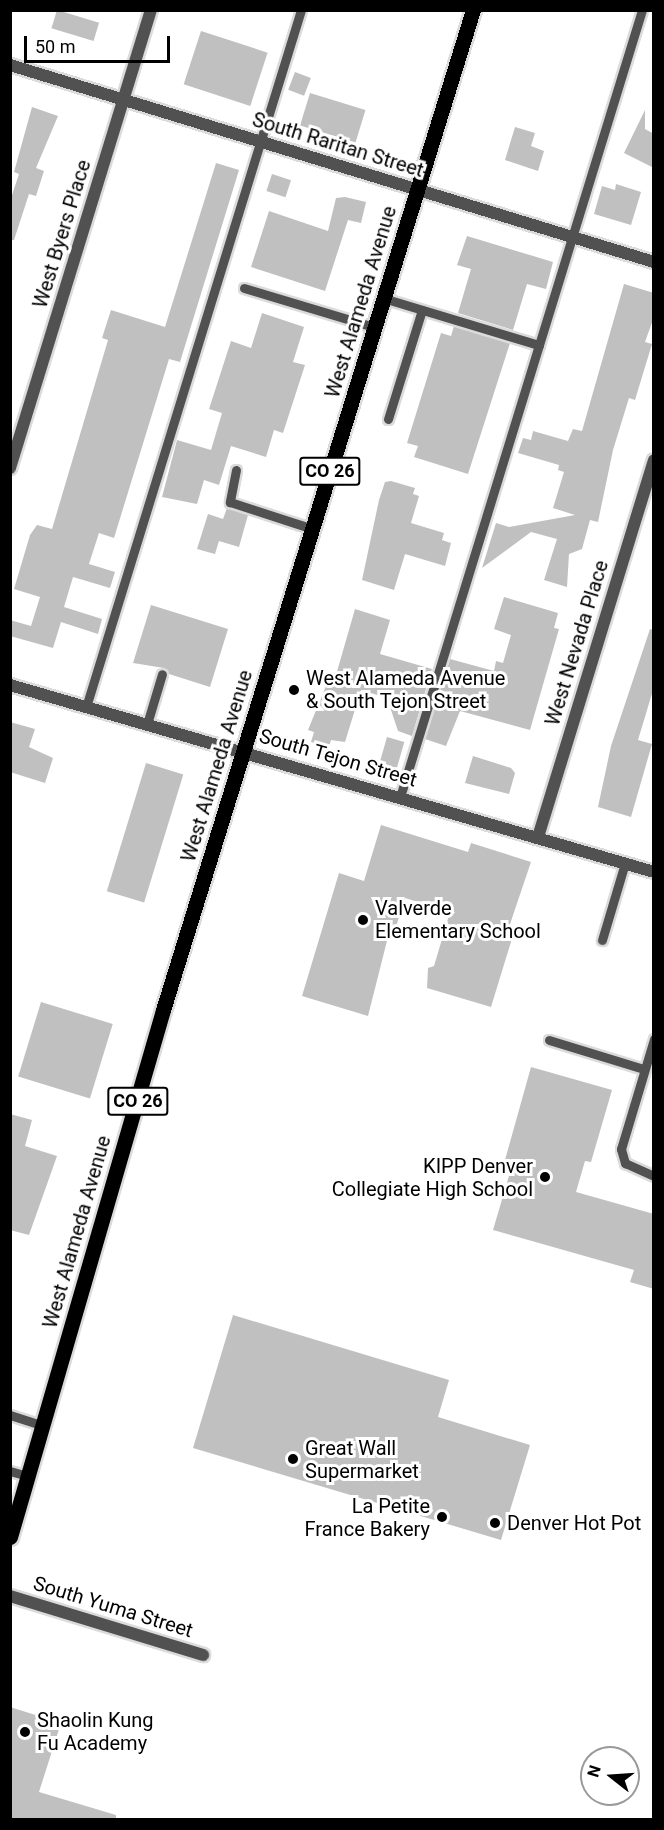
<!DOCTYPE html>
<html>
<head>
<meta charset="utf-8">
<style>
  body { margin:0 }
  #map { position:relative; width:664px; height:1830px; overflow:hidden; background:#fff; font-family:Roboto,sans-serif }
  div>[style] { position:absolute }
  .building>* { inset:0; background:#c0c0c0; transform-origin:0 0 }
  .roads { filter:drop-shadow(2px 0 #dbdbdb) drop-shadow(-2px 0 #dbdbdb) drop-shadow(0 2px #dbdbdb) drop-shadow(0 -2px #dbdbdb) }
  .service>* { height:9px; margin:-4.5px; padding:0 4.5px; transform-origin:4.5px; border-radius:4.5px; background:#515151 }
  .minor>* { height:12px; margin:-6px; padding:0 6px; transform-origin:6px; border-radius:6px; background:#515151 }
  .tertiary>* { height:12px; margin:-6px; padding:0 6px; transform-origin:6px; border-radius:6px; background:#515151 }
  .primary>* { height:15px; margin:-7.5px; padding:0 7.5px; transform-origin:7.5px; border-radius:7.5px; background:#000 }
  .dots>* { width:16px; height:16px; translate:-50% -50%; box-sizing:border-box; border:3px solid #fff; border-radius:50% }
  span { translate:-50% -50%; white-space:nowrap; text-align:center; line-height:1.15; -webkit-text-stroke:6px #fff; paint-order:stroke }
  .shield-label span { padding:2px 4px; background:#fff; border:2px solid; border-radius:4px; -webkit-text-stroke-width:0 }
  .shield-label { font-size:18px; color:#000; font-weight:700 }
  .street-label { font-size:20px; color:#000 }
  .poi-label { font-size:20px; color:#000 }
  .left { translate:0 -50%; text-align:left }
  .right { translate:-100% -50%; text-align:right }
  .frame { position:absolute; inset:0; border:12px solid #000; pointer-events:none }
  .north { position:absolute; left:580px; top:1746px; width:60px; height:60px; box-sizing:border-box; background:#fff; border:2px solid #999; border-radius:50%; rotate:287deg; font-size:16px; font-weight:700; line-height:24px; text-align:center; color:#000 }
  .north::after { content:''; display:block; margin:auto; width:21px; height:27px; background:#000; clip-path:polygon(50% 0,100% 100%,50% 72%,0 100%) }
  .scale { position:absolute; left:24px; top:36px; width:146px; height:27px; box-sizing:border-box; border:3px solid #000; border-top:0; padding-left:8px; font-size:18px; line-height:21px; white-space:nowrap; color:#000; -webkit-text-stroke:4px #fff; paint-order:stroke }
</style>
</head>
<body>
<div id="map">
  <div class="building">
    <div style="left:57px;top:10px;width:44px;height:19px;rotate:17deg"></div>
    <div style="left:201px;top:31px;width:70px;height:56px;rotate:18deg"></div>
    <div style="left:295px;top:72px;width:17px;height:19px;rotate:21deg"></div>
    <div style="left:310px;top:93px;width:58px;height:34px;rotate:17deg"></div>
    <div style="clip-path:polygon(32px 107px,58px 116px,36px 168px,44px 171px,36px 196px,29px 194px,14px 240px,10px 240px,10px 201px,19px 174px,14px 172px)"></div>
    <div style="clip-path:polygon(645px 110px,645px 129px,654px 134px,654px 168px,624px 153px)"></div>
    <div style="clip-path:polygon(515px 127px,535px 133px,531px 146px,544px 151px,538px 171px,505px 160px)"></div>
    <div style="clip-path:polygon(216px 163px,239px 170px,180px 362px,169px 359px,114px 538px,99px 533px,89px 564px,115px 572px,110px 588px,73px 577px,64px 607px,102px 619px,98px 634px,61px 622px,53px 648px,10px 636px,10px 620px,31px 626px,40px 597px,14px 589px,30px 535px,37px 525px,52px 529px,108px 340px,102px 338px,111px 310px,165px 327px)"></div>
    <div style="left:272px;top:174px;width:20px;height:18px;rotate:18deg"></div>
    <div style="clip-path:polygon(616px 184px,641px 192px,631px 225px,594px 214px,602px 186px,615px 190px)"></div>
    <div style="clip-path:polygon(345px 197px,366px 202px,361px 223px,348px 220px,325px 291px,251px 267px,269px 211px,328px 231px,336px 198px)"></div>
    <div style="clip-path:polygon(467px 236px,553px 262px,546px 289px,527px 284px,513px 330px,458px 313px,471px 269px,457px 265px)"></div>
    <div style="clip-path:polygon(624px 284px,654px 293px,654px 317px,645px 342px,652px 344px,635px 400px,629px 398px,613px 450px,598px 522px,590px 520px,582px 549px,569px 554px,567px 587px,544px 580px,557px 539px,531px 532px,482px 568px,496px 523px,509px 527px,575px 515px,553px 508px,564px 472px,558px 470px,559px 465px,518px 453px,523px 438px,531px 440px,533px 431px,568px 441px,573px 429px,582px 431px)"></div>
    <div style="clip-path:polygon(262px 313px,304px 327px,293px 362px,305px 365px,283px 433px,274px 430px,266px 457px,231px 446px,219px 485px,204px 480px,197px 504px,162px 497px,177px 440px,211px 450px,222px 413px,209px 409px,231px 341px,251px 348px)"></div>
    <div style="clip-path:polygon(454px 326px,510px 343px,468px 474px,414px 457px,418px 446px,407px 443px,441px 333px,451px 336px)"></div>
    <div style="clip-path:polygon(391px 481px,415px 488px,413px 494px,419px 496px,411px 523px,444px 533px,442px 540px,451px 543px,445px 566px,405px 554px,394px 590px,362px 580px,379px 500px,385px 482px)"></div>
    <div style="clip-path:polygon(227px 508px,248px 515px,239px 547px,219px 541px,215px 554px,197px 549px,208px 514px,223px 519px)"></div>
    <div style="clip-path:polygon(504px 597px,558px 613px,554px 628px,559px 629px,530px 730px,460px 711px,446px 746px,425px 739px,450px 659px,494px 671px,496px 661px,503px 663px,511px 635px,494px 629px)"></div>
    <div style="clip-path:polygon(151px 605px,228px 629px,210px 687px,169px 674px,164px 668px,133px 663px)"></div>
    <div style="clip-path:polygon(355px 609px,390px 620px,380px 654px,432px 669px,412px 736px,398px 731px,387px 698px,361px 690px,345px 742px,331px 740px,329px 747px,311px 742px,314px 732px,308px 730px,328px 681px,334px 682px)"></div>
    <div style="clip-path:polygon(650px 629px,654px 630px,654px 687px,638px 740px,652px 744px,631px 817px,598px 807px,611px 746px)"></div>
    <div style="clip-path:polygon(10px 722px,35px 729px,29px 747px,53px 758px,45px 783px,10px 772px)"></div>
    <div style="left:387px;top:737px;width:18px;height:28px;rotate:16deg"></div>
    <div style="clip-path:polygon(473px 756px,511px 768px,515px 773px,509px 794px,465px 783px)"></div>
    <div style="left:146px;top:763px;width:39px;height:134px;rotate:17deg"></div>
    <div style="clip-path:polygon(381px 825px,468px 852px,471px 843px,531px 862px,508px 930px,514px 932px,491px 1007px,427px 988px,428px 968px,434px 966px,450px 912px,405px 898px,395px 930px,390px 929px,368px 1016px,302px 996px,339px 873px,364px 881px)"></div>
    <div style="left:41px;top:1002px;width:75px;height:78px;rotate:17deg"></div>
    <div style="clip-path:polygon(531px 1067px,612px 1090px,591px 1162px,585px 1161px,576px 1192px,654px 1214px,654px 1289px,630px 1282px,634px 1270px,493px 1230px,513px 1162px,505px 1160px)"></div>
    <div style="clip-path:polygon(10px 1114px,32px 1120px,25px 1146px,57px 1156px,29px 1235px,10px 1230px)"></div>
    <div style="clip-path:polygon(233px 1315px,449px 1380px,438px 1417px,530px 1445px,501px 1540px,193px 1448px)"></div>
    <div style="clip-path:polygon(10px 1707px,61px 1723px,39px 1792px,116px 1815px,116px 1820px,10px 1820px)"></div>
  </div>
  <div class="roads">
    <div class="service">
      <div style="left:244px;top:288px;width:136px;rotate:16.7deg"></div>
      <div style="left:383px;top:298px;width:163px;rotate:16.8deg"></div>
      <div style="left:388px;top:419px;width:114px;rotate:-72.7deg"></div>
      <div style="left:236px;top:470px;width:33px;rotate:101deg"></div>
      <div style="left:230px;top:502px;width:87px;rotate:18deg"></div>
      <div style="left:86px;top:707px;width:729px;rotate:-72.86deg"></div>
      <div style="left:147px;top:724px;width:52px;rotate:-73.3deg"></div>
      <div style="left:400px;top:797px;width:823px;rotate:-72.91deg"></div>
      <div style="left:602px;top:940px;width:80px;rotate:-73.4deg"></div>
      <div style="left:654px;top:1039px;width:115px;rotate:106.7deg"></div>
      <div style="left:621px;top:1149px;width:15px;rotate:74deg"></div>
      <div style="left:625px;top:1163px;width:32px;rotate:24deg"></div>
      <div style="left:549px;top:1040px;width:99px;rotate:17deg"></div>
      <div style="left:10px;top:1415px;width:35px;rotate:18deg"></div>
      <div style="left:10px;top:1471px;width:19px;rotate:16deg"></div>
    </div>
    <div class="minor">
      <div style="left:10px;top:65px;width:673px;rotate:17.01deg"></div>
      <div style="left:10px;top:468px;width:479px;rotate:-72.9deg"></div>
      <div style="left:538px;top:837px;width:394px;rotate:-72.9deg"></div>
      <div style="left:10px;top:1596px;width:202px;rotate:17deg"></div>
    </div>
    <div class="tertiary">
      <div style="left:10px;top:685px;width:671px;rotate:16.19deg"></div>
    </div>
    <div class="primary">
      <div style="left:10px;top:1537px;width:549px;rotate:-73.81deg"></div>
      <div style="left:163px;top:1010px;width:1047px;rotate:-72.78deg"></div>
    </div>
  </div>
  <div class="dots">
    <div style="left:294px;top:690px;background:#000"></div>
    <div style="left:363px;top:920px;background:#000"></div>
    <div style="left:545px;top:1177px;background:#000"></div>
    <div style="left:293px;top:1459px;background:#000"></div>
    <div style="left:442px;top:1517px;background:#000"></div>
    <div style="left:495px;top:1523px;background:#000"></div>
    <div style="left:25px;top:1732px;background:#000"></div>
  </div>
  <div class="shield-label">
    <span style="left:330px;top:471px">CO 26</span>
    <span style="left:138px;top:1101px">CO 26</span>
  </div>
  <div class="street-label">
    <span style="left:338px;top:145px;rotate:17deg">South Raritan Street</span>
    <span style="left:62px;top:234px;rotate:-73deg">West Byers Place</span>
    <span style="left:361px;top:302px;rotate:-73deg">West Alameda Avenue</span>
    <span style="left:577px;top:643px;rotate:-73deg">West Nevada Place</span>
    <span style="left:338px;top:758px;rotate:16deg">South Tejon Street</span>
    <span style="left:217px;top:766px;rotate:-73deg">West Alameda Avenue</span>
    <span style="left:77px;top:1232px;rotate:-74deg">West Alameda Avenue</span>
    <span style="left:113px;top:1607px;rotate:17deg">South Yuma Street</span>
  </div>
  <div class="poi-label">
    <span class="left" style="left:306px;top:690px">West Alameda Avenue<br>&amp; South Tejon Street</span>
    <span class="left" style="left:375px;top:920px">Valverde<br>Elementary School</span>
    <span class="right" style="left:533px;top:1178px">KIPP Denver<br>Collegiate High School</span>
    <span class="left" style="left:305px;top:1460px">Great Wall<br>Supermarket</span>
    <span class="right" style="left:430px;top:1518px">La Petite<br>France Bakery</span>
    <span class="left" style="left:507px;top:1523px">Denver Hot Pot</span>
    <span class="left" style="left:37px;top:1732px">Shaolin Kung<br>Fu Academy</span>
  </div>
  <div class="frame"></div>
  <div class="north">N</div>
  <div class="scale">50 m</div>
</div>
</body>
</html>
